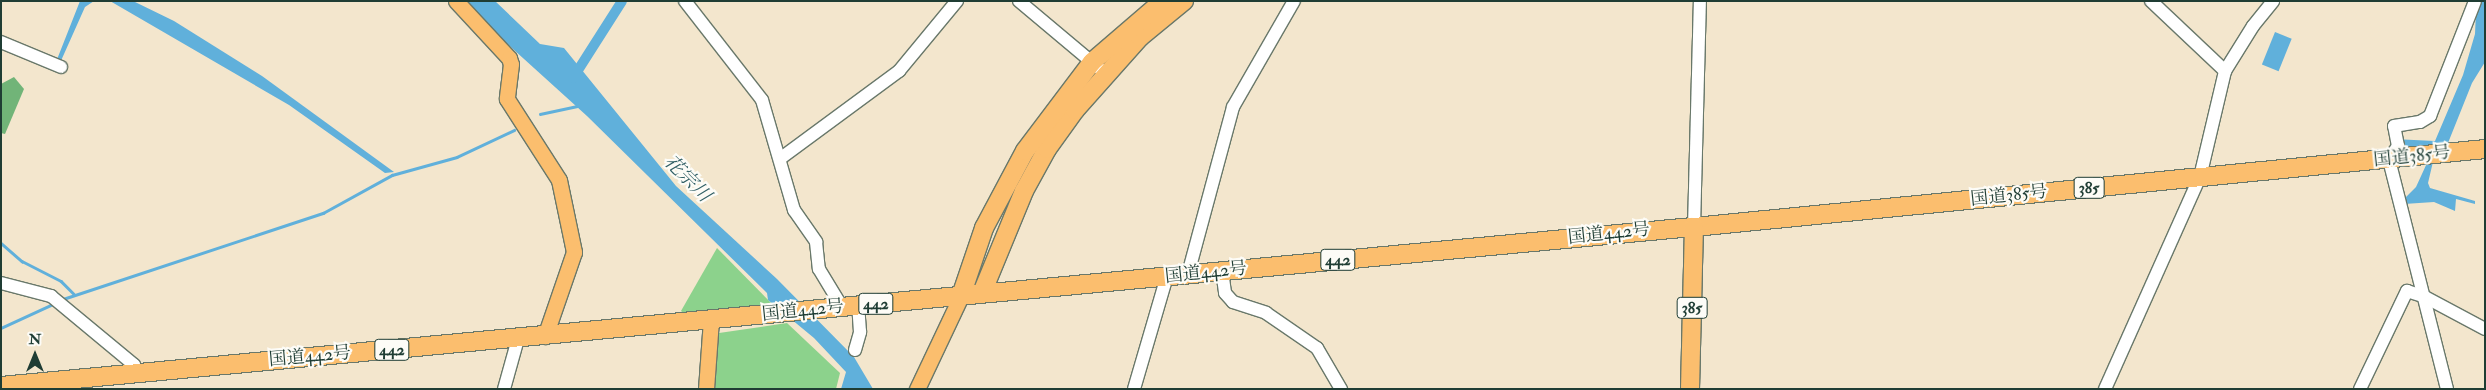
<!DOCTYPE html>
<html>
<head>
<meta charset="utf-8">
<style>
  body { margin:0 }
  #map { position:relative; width:2486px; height:390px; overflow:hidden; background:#f3e6cd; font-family:"IM FELL Double Pica","Noto Serif JP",serif }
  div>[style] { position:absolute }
  .green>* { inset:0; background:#8cd28c }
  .forest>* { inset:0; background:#71b478 }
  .water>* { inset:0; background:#60b0db; transform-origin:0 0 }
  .stream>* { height:2.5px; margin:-1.25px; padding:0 1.25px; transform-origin:1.25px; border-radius:1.25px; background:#60b0db }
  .canal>* { height:10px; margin:-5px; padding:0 5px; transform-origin:5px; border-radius:5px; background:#60b0db }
  .roads { filter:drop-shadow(1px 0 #69786a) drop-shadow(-1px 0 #69786a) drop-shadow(0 1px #69786a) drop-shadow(0 -1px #69786a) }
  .minor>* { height:12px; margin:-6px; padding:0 6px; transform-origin:6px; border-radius:6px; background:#fff }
  .major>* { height:15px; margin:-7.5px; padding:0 7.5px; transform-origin:7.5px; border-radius:7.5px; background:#fbbe6e }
  .highway>* { height:18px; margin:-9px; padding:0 9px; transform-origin:9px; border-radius:9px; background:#fbbe6e }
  span { translate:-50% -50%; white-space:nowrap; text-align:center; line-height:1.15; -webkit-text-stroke:4.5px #fdfcf7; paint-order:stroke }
  .shield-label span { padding:1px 4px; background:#fdfcf7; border:1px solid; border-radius:4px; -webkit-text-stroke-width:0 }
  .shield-label { font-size:16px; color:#1f3d34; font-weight:700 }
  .street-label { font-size:18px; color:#1f3d34 }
  .water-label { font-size:19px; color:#326066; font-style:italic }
  .frame { position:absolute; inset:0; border:2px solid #1f3d34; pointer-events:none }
  .north { position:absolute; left:10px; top:330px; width:50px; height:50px; -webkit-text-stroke:4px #fdfcf7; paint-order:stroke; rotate:0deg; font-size:14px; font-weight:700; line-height:20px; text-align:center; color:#1f3d34 }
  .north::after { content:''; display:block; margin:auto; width:18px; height:22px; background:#1f3d34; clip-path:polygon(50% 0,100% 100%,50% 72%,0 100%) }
</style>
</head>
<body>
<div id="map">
  <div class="green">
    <div style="clip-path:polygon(717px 248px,776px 308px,694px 322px,681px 311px)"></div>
    <div style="clip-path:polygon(787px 323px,840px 373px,836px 389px,715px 389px,719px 333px)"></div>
  </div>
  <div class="forest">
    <div style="clip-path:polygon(14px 77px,24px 89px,5px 134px,1px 133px,1px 84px)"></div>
  </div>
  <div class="water">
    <div style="clip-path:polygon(80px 1px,94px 1px,85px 7px,60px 63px,56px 62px)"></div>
    <div style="clip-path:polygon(110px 1px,133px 1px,174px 21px,262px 76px,394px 172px,385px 173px,289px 105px)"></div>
    <div style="clip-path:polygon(460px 1px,495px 1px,540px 44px,564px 48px,676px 186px,777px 279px,854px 357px,873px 389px,841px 389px,846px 372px,814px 338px,768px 300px,767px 293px,587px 116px)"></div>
    <div style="clip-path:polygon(2480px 1px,2485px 1px,2485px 62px,2472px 83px,2446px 148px,2436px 149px,2428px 183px,2430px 188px,2475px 201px,2475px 204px,2456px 199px,2455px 211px,2434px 202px,2404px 204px,2402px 201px,2416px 187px,2427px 163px,2394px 153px,2393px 139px,2435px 141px,2463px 75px,2475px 34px,2476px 11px)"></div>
    <div style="left:2275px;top:32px;width:18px;height:35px;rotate:22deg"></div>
  </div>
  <div class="stream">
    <div style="left:540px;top:114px;width:39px;rotate:-12deg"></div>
    <div style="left:1px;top:243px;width:28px;rotate:41deg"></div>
    <div style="left:22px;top:261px;width:44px;rotate:27.1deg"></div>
    <div style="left:61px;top:281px;width:18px;rotate:45deg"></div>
    <div style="left:63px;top:299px;width:274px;rotate:-18.3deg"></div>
    <div style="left:323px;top:213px;width:79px;rotate:-28.8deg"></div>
    <div style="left:392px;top:175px;width:67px;rotate:-15.5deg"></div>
    <div style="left:457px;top:157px;width:63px;rotate:-25.3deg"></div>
    <div style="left:1px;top:328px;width:57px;rotate:-24.8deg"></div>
  </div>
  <div class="canal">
    <div style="left:573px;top:78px;width:91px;rotate:-57.5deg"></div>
  </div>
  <div class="roads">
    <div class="minor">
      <div style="left:685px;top:1px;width:125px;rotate:52.1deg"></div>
      <div style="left:762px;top:100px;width:115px;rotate:73.8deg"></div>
      <div style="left:794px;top:210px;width:39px;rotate:55deg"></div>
      <div style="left:816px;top:242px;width:27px;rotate:84deg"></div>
      <div style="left:819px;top:269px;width:44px;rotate:58.8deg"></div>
      <div style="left:1019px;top:1px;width:114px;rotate:40deg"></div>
      <div style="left:2151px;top:1px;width:102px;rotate:43.4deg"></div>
      <div style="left:1px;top:42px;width:65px;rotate:22.6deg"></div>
      <div style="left:781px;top:158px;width:147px;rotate:-36.4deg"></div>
      <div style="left:899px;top:71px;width:91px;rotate:-50.4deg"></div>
      <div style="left:1694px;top:227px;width:226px;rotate:-88.5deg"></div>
      <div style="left:1222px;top:271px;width:22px;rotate:82deg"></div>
      <div style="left:1225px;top:293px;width:12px;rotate:48deg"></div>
      <div style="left:1233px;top:302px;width:35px;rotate:18deg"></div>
      <div style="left:1266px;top:313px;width:62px;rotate:34.5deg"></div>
      <div style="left:1317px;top:348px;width:48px;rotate:59.7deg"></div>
      <div style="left:1188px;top:274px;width:173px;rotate:-74.9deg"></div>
      <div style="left:1233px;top:107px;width:122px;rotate:-60.1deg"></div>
      <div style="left:1px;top:283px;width:52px;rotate:14.6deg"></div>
      <div style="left:51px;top:296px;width:108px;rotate:39.7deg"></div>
      <div style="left:134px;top:365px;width:8px;rotate:83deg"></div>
      <div style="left:855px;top:350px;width:19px;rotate:-74deg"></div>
      <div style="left:860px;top:332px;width:27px;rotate:-94deg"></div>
      <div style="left:504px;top:389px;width:52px;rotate:-74.4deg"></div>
      <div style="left:1134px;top:389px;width:118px;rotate:-73.7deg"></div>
      <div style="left:2105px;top:389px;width:232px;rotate:-65.9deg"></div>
      <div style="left:2200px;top:177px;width:109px;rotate:-76.7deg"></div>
      <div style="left:2225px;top:71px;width:53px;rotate:-58.1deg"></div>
      <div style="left:2253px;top:26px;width:32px;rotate:-51deg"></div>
      <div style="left:2360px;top:389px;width:109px;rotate:-64.4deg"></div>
      <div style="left:2407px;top:291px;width:19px;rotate:18deg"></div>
      <div style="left:2425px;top:297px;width:68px;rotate:28.1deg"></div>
      <div style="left:2447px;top:389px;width:237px;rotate:-104.2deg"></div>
      <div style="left:2389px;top:159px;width:16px;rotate:-55deg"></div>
      <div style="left:2398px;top:146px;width:20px;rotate:-101deg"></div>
      <div style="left:2394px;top:126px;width:26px;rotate:-9deg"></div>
      <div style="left:2420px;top:122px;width:12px;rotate:-31deg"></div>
      <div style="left:2430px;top:116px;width:123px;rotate:-68.6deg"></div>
    </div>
    <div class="major">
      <div style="left:456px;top:1px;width:78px;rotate:47.1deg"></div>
      <div style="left:509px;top:58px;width:6px;rotate:72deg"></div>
      <div style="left:511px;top:64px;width:35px;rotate:97deg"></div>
      <div style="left:507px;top:99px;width:96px;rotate:57.3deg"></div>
      <div style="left:559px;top:180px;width:74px;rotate:78.2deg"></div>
      <div style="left:574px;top:252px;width:89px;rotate:109deg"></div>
      <div style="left:706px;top:389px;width:69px;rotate:-85.9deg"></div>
      <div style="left:917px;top:389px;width:103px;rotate:-64.7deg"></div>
    </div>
    <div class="highway">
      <div style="left:982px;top:293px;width:110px;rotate:-67.6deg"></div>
      <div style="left:1024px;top:191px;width:48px;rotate:-61.3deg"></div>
      <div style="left:1047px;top:149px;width:48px;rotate:-54.3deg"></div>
      <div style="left:1075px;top:110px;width:98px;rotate:-48.3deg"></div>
      <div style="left:1140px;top:37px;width:57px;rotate:-39.3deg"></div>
      <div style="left:961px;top:296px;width:72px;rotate:-71.3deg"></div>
      <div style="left:984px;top:228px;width:87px;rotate:-62deg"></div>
      <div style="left:1025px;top:151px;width:111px;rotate:-53deg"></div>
      <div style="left:1092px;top:62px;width:94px;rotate:-40.7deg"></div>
      <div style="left:1px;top:386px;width:1700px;rotate:-5.37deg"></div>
      <div style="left:1694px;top:227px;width:795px;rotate:-5.63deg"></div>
      <div style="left:1690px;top:389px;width:162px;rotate:-88.6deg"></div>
    </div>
  </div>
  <div class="shield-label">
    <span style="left:2089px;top:188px">385</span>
    <span style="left:1338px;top:260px">442</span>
    <span style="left:876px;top:304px">442</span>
    <span style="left:1692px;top:308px">385</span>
    <span style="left:392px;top:350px">442</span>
  </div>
  <div class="street-label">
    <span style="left:2412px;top:157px;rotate:-6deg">国道385号</span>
    <span style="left:2009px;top:196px;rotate:-6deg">国道385号</span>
    <span style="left:1609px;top:234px;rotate:-6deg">国道442号</span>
    <span style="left:1206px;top:273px;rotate:-6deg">国道442号</span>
    <span style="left:803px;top:311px;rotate:-6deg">国道442号</span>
    <span style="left:310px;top:357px;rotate:-5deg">国道442号</span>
  </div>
  <div class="water-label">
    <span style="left:687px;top:179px;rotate:45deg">花宗川</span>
  </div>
  <div class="frame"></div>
  <div class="north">N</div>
</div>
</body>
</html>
